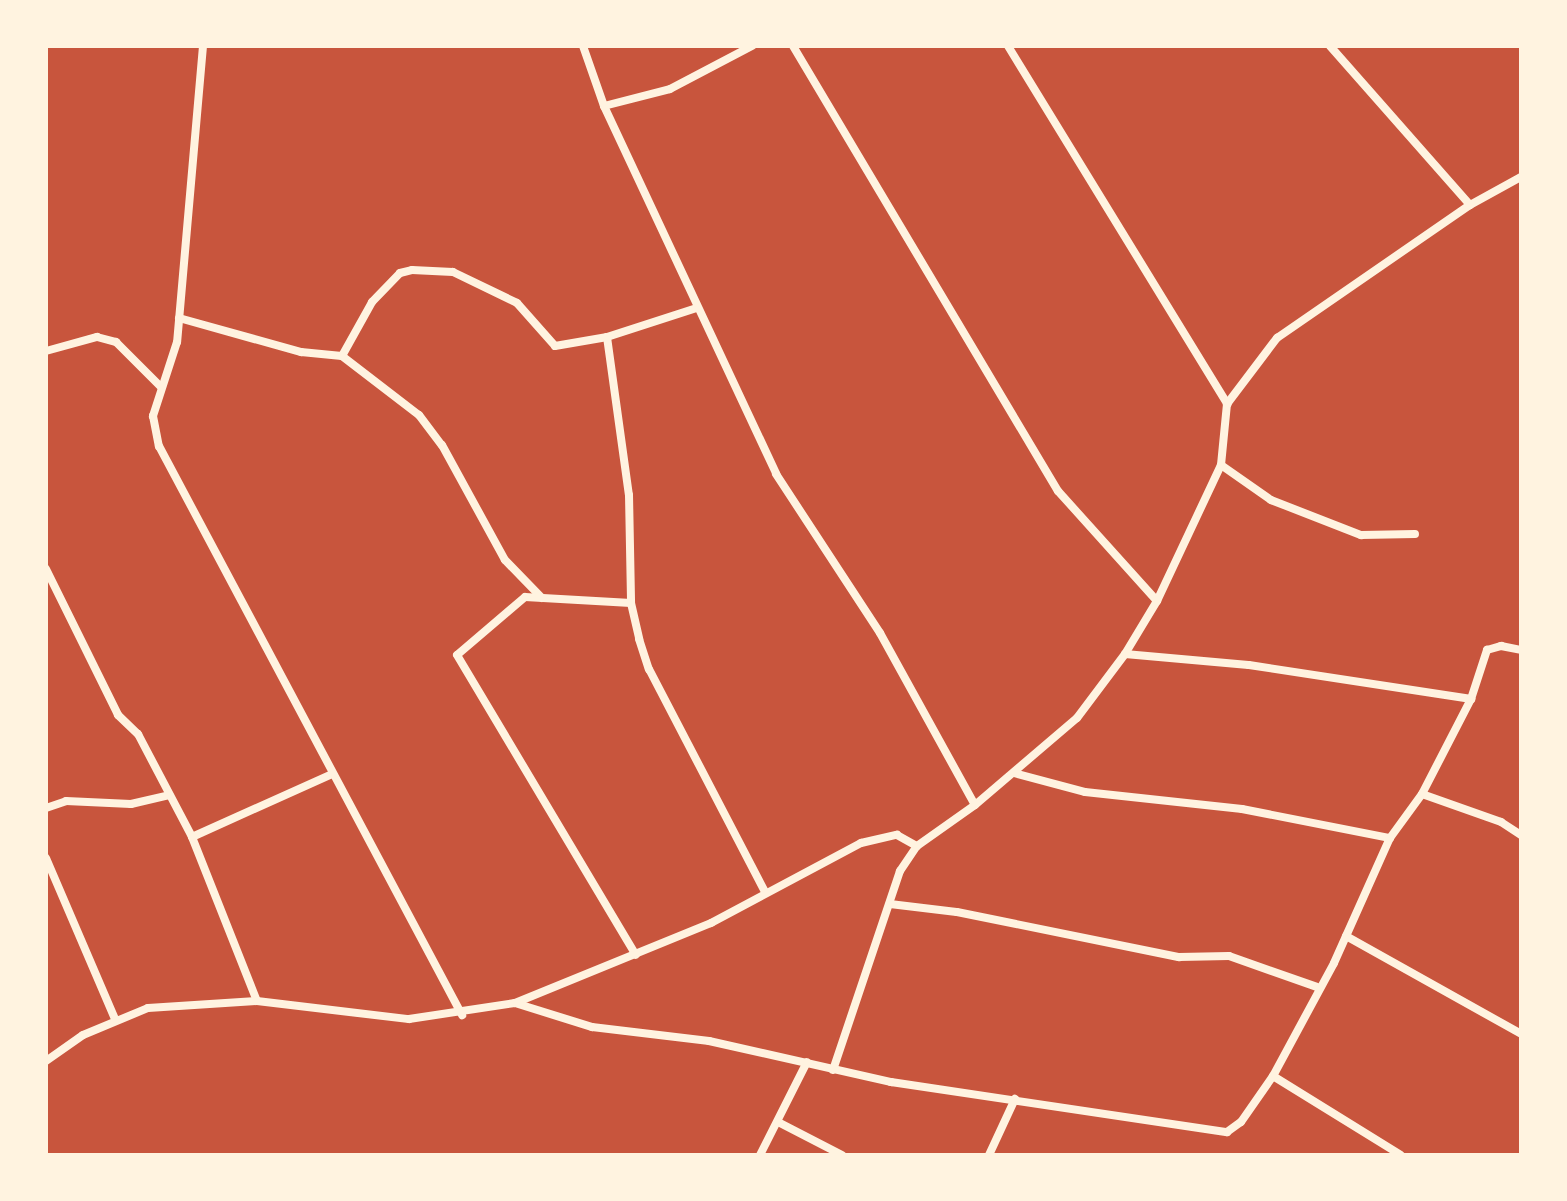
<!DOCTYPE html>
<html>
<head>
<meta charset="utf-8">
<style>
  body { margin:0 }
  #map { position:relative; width:1567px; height:1201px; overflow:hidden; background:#c8553d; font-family:Signika,sans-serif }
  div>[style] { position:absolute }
  .minor>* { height:8px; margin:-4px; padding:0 4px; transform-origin:4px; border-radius:4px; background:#fff3e0 }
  span { translate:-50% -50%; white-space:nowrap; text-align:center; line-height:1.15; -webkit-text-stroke:6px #fff3e0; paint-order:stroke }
  .frame { position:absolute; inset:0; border:48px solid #fff3e0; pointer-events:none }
</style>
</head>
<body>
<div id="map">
  <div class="minor">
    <div style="left:203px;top:46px;width:297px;rotate:95deg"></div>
    <div style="left:177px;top:342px;width:78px;rotate:108deg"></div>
    <div style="left:153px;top:416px;width:31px;rotate:79deg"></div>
    <div style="left:159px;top:446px;width:645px;rotate:61.96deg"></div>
    <div style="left:583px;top:46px;width:64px;rotate:70.7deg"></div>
    <div style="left:604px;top:106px;width:406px;rotate:64.9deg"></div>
    <div style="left:776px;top:474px;width:190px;rotate:56.8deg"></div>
    <div style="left:880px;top:633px;width:196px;rotate:61.1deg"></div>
    <div style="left:793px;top:46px;width:518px;rotate:59.23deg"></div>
    <div style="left:1058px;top:491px;width:148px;rotate:48deg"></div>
    <div style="left:1008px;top:46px;width:420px;rotate:58.5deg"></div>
    <div style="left:1330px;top:46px;width:212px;rotate:48.6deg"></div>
    <div style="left:604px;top:106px;width:68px;rotate:-14.4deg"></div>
    <div style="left:670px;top:89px;width:93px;rotate:-27.7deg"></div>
    <div style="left:179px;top:318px;width:127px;rotate:15.6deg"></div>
    <div style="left:301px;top:352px;width:41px;rotate:5.6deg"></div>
    <div style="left:342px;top:356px;width:62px;rotate:-60.9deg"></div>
    <div style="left:372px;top:302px;width:40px;rotate:-46deg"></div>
    <div style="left:400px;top:273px;width:12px;rotate:-14deg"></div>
    <div style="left:412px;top:270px;width:41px;rotate:2.8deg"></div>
    <div style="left:453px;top:272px;width:71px;rotate:25.8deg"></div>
    <div style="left:517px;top:303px;width:57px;rotate:48.5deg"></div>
    <div style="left:555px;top:346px;width:53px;rotate:-9.8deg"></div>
    <div style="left:607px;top:337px;width:95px;rotate:-17.9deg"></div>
    <div style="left:607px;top:337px;width:160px;rotate:82.1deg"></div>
    <div style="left:629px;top:495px;width:108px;rotate:88.9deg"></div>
    <div style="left:631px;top:603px;width:37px;rotate:77deg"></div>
    <div style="left:639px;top:639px;width:32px;rotate:72deg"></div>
    <div style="left:649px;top:669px;width:251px;rotate:62.5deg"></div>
    <div style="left:46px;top:351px;width:53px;rotate:-15.4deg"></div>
    <div style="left:97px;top:337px;width:20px;rotate:15deg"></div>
    <div style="left:116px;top:342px;width:64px;rotate:45deg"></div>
    <div style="left:342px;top:356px;width:97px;rotate:37.5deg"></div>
    <div style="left:419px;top:415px;width:38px;rotate:53deg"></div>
    <div style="left:442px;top:445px;width:131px;rotate:61.3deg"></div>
    <div style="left:505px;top:560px;width:53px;rotate:45.8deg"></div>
    <div style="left:1221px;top:465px;width:61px;rotate:-84.4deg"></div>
    <div style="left:1227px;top:404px;width:83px;rotate:-52.9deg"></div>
    <div style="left:1277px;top:338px;width:234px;rotate:-34.6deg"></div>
    <div style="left:1470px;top:205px;width:58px;rotate:-28.8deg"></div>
    <div style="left:46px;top:569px;width:163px;rotate:63.7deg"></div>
    <div style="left:118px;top:715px;width:28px;rotate:44deg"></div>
    <div style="left:138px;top:734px;width:116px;rotate:62.3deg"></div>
    <div style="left:192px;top:837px;width:176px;rotate:68.4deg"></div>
    <div style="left:631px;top:603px;width:106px;rotate:-176.8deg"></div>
    <div style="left:525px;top:597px;width:89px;rotate:139.5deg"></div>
    <div style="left:457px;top:655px;width:349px;rotate:59.2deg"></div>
    <div style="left:1125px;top:654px;width:124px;rotate:5.1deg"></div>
    <div style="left:1249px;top:665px;width:225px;rotate:8.7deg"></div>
    <div style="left:1014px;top:773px;width:73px;rotate:15deg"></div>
    <div style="left:1085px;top:792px;width:158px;rotate:6.2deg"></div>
    <div style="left:1242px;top:809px;width:151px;rotate:11.1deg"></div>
    <div style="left:1422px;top:794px;width:84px;rotate:19.5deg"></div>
    <div style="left:1501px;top:822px;width:24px;rotate:33deg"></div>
    <div style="left:46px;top:808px;width:21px;rotate:-19deg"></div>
    <div style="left:66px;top:801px;width:65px;rotate:2.6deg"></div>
    <div style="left:131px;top:804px;width:37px;rotate:-13deg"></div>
    <div style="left:192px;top:837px;width:154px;rotate:-24.2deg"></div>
    <div style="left:46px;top:858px;width:175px;rotate:66.8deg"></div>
    <div style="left:890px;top:904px;width:67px;rotate:6.8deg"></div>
    <div style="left:957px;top:912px;width:227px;rotate:11.5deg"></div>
    <div style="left:1179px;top:957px;width:50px;rotate:-1.1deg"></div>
    <div style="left:1229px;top:956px;width:93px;rotate:19.4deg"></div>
    <div style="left:1346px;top:936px;width:201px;rotate:29.2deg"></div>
    <div style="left:515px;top:1003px;width:81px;rotate:17.3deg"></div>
    <div style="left:592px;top:1027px;width:118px;rotate:6.8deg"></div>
    <div style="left:709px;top:1041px;width:187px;rotate:12.7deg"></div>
    <div style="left:891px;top:1082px;width:340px;rotate:8.5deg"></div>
    <div style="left:1227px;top:1132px;width:17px;rotate:-36deg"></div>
    <div style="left:1241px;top:1122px;width:56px;rotate:-55.2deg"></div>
    <div style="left:1273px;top:1076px;width:128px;rotate:-61.6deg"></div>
    <div style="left:1334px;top:963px;width:137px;rotate:-65.9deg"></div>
    <div style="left:1390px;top:838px;width:54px;rotate:-54deg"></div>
    <div style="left:1422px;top:794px;width:107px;rotate:-62.7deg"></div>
    <div style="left:1471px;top:699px;width:52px;rotate:-71.9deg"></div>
    <div style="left:1487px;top:650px;width:15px;rotate:-16deg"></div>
    <div style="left:1501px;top:646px;width:20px;rotate:11deg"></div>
    <div style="left:46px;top:1061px;width:45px;rotate:-35.1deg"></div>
    <div style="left:83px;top:1035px;width:70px;rotate:-22.6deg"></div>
    <div style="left:148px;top:1008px;width:109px;rotate:-3.7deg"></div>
    <div style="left:257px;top:1001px;width:153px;rotate:6.8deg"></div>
    <div style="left:409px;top:1019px;width:107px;rotate:-8.6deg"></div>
    <div style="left:515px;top:1003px;width:212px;rotate:-22.2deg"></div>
    <div style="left:711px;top:923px;width:170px;rotate:-28.1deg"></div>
    <div style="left:861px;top:843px;width:37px;rotate:-13deg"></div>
    <div style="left:897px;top:835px;width:23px;rotate:29deg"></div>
    <div style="left:833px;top:1070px;width:210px;rotate:-71.4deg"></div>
    <div style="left:900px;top:871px;width:30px;rotate:-56deg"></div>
    <div style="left:917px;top:846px;width:71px;rotate:-35.3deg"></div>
    <div style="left:975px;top:805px;width:134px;rotate:-40.5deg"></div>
    <div style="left:1077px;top:718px;width:80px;rotate:-53.1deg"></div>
    <div style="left:1125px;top:654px;width:62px;rotate:-58.9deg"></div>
    <div style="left:1157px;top:601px;width:150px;rotate:-64.8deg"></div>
    <div style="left:1221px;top:465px;width:61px;rotate:35deg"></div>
    <div style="left:1271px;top:500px;width:97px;rotate:21.3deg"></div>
    <div style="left:1361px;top:535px;width:54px;rotate:-1.1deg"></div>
    <div style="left:1273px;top:1076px;width:150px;rotate:31.7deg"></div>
    <div style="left:778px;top:1122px;width:72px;rotate:27.3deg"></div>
    <div style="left:760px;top:1155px;width:104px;rotate:-63.2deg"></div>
    <div style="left:989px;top:1155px;width:62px;rotate:-65.1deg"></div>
  </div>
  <div class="frame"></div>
</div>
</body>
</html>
